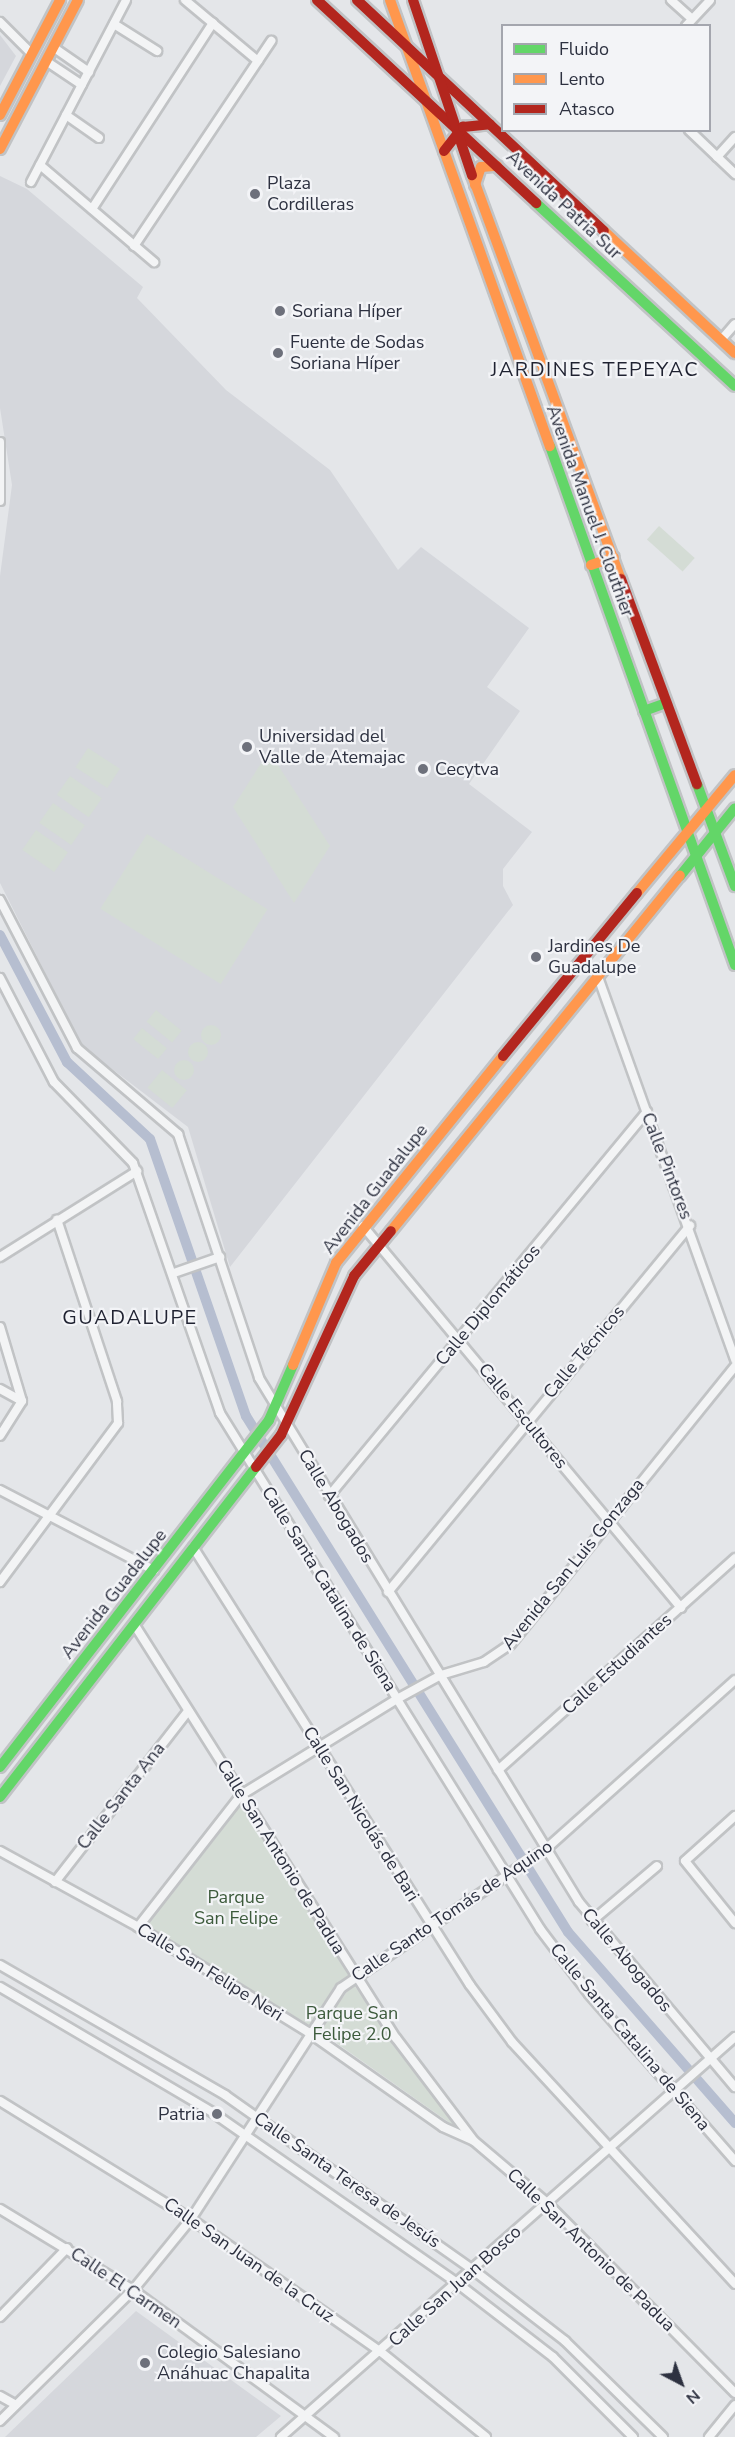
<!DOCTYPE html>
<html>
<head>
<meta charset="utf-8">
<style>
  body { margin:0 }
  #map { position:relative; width:735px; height:2437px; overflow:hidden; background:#e4e6e9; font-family:"Nunito Sans",sans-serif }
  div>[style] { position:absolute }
  .built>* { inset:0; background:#d5d7dc }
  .green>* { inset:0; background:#d4dcd5; transform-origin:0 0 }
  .round { border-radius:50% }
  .canal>* { height:10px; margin:-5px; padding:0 5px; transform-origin:5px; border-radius:5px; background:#b6bed0 }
  .roads { filter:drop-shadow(2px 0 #c1c3c5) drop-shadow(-2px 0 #c1c3c5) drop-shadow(0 2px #c1c3c5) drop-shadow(0 -2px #c1c3c5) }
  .street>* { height:8px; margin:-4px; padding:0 4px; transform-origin:4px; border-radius:4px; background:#f3f4f5 }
  .fast>* { height:10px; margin:-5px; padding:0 5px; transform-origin:5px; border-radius:5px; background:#63d668 }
  .slow>* { height:10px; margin:-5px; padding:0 5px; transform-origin:5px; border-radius:5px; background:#ff974d }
  .jam>* { height:10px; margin:-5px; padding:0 5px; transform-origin:5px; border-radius:5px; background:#b3261e }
  .dots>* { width:16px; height:16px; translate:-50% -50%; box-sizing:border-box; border:3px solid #f3f4f7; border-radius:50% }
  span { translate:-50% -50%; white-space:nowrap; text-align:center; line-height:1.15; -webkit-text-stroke:4.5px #f3f4f7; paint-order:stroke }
  .poi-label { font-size:18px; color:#2d3140 }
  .left { translate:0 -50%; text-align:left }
  .right { translate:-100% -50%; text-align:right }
  .street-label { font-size:18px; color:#2d3140 }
  .park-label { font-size:18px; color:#3c5a3b }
  .neighbourhood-label { font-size:20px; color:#1f2231; letter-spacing:1.5px }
  .legend { position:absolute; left:501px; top:24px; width:210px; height:108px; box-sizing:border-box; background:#f3f4f7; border:2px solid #a4a6ae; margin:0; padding:8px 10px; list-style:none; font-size:18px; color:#2d3140 }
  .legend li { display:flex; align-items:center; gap:12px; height:30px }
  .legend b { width:30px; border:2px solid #a4a6ae }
  .north { position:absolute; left:651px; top:2353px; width:60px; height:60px; -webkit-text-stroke:4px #f3f4f7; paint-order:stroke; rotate:139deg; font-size:16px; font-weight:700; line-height:24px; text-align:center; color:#2d3140 }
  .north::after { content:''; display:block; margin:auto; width:21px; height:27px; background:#2d3140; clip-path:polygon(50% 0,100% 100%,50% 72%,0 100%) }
</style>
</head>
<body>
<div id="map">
  <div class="built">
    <div style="clip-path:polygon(0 35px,16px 56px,0 86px)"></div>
    <div style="clip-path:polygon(0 176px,27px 189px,143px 287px,137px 298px,226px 390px,330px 470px,398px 570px,421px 547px,529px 628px,487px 687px,520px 711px,469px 784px,532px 832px,503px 869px,503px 886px,513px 905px,230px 1267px,188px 1127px,82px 1046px,0 883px,0 576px,12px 485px,0 408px)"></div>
    <div style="clip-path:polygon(136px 2311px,281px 2416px,256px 2437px,5px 2437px)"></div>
  </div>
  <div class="green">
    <div style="left:659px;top:526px;width:48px;height:18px;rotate:42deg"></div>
    <div style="left:88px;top:748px;width:38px;height:23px;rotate:33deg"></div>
    <div style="clip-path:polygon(269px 751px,330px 846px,294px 903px,233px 807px)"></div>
    <div style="left:70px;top:776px;width:39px;height:23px;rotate:35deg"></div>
    <div style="left:53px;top:803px;width:39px;height:24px;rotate:35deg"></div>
    <div style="left:36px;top:830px;width:39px;height:24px;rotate:35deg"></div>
    <div style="left:147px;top:834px;width:142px;height:88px;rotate:32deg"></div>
    <div style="left:156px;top:1010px;width:33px;height:15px;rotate:39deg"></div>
    <div class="round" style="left:201px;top:1025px;width:20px;height:20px"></div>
    <div style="left:142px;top:1028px;width:32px;height:14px;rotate:39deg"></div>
    <div class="round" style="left:188px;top:1042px;width:20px;height:20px"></div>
    <div class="round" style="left:174px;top:1060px;width:20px;height:20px"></div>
    <div style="left:162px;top:1070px;width:32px;height:23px;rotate:39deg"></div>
    <div style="clip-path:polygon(241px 1797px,352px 1977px,307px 2028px,144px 1926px)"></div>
    <div style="clip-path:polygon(353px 1984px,464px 2133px,318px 2030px)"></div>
  </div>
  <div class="canal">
    <div style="left:0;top:935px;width:144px;rotate:62.2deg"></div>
    <div style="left:67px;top:1062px;width:113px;rotate:42.9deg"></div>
    <div style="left:150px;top:1139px;width:293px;rotate:70.9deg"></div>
    <div style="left:246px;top:1416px;width:608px;rotate:58.03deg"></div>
    <div style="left:568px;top:1932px;width:254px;rotate:48.8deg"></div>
  </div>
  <div class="roads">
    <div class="street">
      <div style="left:185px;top:0;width:95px;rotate:39.9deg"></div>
      <div style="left:671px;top:0;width:28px;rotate:42deg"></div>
      <div style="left:0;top:22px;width:45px;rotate:45deg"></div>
      <div style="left:114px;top:24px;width:51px;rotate:32.1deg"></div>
      <div style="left:686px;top:26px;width:35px;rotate:-47deg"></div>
      <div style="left:53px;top:47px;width:44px;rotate:34.8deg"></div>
      <div style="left:46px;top:61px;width:43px;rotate:33.7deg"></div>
      <div style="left:66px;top:115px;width:40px;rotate:34.9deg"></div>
      <div style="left:689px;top:130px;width:64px;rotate:43.7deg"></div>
      <div style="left:717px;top:157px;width:27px;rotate:-48deg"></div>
      <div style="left:40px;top:165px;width:150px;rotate:40.4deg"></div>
      <div style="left:31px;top:182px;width:205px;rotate:-62.4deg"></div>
      <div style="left:92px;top:209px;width:222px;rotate:-57deg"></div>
      <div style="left:134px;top:246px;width:247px;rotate:-56.2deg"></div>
      <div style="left:721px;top:340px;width:21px;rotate:-49deg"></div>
      <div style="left:0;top:442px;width:59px;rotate:90deg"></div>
      <div style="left:0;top:900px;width:167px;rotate:62.5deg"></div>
      <div style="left:77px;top:1048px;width:133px;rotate:40.4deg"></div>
      <div style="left:178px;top:1134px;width:257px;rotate:71.6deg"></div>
      <div style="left:259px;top:1378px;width:614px;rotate:58.59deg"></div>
      <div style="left:579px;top:1902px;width:242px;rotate:49.9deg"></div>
      <div style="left:597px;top:974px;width:410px;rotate:70.3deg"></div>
      <div style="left:0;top:978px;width:117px;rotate:62.6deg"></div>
      <div style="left:54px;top:1082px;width:113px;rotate:45.7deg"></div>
      <div style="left:133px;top:1163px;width:265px;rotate:70.8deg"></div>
      <div style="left:220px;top:1413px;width:336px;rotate:58.2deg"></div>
      <div style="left:397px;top:1699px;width:271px;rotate:58.1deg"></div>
      <div style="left:540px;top:1929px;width:81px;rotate:53deg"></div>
      <div style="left:589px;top:1994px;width:222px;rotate:48.8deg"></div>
      <div style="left:363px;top:1226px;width:497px;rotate:50.2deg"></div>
      <div style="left:0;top:1257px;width:162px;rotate:-32.1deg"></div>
      <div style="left:174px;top:1273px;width:49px;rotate:-19.2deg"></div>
      <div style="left:0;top:1327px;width:77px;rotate:73.4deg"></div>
      <div style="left:22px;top:1401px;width:41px;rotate:122.2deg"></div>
      <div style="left:0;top:1389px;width:25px;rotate:29deg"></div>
      <div style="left:0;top:1490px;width:174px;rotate:27.5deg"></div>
      <div style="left:329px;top:1496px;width:499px;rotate:-50.4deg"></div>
      <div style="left:193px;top:1547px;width:518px;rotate:57.69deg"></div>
      <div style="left:470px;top:1985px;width:71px;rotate:53.6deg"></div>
      <div style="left:512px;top:2042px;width:329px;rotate:47.3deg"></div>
      <div style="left:0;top:1582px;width:198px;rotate:-53.4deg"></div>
      <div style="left:118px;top:1423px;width:22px;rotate:-93deg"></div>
      <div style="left:117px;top:1401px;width:191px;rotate:-108.3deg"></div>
      <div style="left:388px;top:1592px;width:475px;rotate:-50.5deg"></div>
      <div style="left:134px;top:1624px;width:490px;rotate:57.7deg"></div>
      <div style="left:396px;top:2038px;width:129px;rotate:52.9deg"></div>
      <div style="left:474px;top:2141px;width:96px;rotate:40.3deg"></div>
      <div style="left:547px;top:2203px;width:267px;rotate:45.3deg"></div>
      <div style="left:498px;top:1770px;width:318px;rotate:-41.8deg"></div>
      <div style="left:735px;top:1816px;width:67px;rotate:138deg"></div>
      <div style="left:685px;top:1861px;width:80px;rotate:51.1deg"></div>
      <div style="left:0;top:1851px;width:158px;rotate:28.8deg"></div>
      <div style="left:138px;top:1927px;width:200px;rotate:31.7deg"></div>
      <div style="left:308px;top:2032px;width:165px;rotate:35.1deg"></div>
      <div style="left:443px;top:2127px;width:32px;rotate:24deg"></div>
      <div style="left:55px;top:1882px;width:217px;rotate:-52.1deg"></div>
      <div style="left:592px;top:1921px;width:85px;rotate:-40.2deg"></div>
      <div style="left:138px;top:1927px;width:167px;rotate:-52deg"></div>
      <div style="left:241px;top:1795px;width:183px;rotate:-31.6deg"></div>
      <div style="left:397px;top:1699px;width:50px;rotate:-28.6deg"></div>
      <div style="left:441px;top:1675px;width:45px;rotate:-16.8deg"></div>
      <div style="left:484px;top:1662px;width:32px;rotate:-34deg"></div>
      <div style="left:511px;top:1644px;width:357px;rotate:-51.1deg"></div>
      <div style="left:0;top:1965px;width:260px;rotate:30deg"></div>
      <div style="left:225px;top:2095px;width:302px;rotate:35.2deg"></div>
      <div style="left:472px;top:2269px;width:118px;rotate:37.7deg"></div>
      <div style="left:565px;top:2341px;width:137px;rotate:44.4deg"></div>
      <div style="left:0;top:1987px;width:246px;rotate:30.5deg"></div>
      <div style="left:212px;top:2112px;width:299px;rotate:34.9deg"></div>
      <div style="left:457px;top:2283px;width:121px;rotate:37.6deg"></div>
      <div style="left:553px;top:2357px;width:113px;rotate:45deg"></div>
      <div style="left:0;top:2101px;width:225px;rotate:31.7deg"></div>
      <div style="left:191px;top:2219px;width:232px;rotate:35deg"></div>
      <div style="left:381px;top:2352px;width:135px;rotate:39deg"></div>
      <div style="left:0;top:2209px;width:156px;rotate:31.3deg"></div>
      <div style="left:133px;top:2290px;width:249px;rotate:36.2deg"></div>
      <div style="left:0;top:2317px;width:96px;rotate:-45.8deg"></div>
      <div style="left:0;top:2396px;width:18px;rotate:29deg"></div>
      <div style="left:0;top:2421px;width:187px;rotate:-44.6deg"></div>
      <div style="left:133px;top:2290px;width:92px;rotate:-50.8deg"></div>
      <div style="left:191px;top:2219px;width:275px;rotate:-57deg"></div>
      <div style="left:341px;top:1988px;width:249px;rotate:-34.2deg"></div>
      <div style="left:547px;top:1848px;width:252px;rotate:-41.8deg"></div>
      <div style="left:281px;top:2437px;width:605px;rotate:-41.38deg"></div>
      <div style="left:709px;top:2437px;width:41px;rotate:-50.9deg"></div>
    </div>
    <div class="fast">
      <div style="left:536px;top:203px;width:270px;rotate:42.6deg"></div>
      <div style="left:550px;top:446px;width:551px;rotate:70.38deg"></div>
      <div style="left:644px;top:711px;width:23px;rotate:-20deg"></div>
      <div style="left:697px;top:784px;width:109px;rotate:69.6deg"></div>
      <div style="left:680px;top:876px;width:87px;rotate:-51deg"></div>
      <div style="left:0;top:1767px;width:439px;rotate:-52.2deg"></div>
      <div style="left:269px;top:1420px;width:60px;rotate:-66.4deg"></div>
      <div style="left:0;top:1797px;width:418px;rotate:-52.2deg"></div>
    </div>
    <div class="slow">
      <div style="left:390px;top:0;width:474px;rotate:70.3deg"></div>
      <div style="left:0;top:115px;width:130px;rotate:-62.4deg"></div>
      <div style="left:0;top:149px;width:168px;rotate:-62.4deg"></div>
      <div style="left:472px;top:175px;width:431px;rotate:69.8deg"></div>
      <div style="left:475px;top:185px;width:19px;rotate:-72deg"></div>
      <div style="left:481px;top:167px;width:16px;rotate:-4deg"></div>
      <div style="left:604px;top:231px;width:179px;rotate:43deg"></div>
      <div style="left:591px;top:565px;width:24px;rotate:-19deg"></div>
      <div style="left:637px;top:893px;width:153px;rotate:-50.3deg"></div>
      <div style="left:391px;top:1231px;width:458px;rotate:-50.9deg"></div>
      <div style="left:293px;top:1365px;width:111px;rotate:-67.1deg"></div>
      <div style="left:336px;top:1263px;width:266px;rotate:-51.1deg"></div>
    </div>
    <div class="jam">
      <div style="left:317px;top:0;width:299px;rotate:42.8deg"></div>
      <div style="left:357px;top:0;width:338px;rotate:43.1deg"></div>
      <div style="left:413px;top:0;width:185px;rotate:71.4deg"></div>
      <div style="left:444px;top:151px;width:31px;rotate:-52deg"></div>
      <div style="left:463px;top:127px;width:27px;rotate:-6deg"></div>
      <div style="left:621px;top:579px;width:219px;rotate:69.7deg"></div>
      <div style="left:503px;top:1056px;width:211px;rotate:-50.6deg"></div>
      <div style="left:256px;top:1467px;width:41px;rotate:-52deg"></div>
      <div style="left:281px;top:1435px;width:175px;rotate:-65.3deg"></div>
      <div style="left:354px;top:1276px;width:58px;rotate:-50.6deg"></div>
    </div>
  </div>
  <div class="dots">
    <div style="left:255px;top:194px;background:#6d707b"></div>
    <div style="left:280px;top:311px;background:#6d707b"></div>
    <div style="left:278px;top:353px;background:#6d707b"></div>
    <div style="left:247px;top:747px;background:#6d707b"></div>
    <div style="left:423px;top:769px;background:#6d707b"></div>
    <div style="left:536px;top:957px;background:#6d707b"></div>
    <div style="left:217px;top:2114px;background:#6d707b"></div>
    <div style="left:145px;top:2363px;background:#6d707b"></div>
  </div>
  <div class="poi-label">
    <span class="left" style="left:267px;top:194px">Plaza<br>Cordilleras</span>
    <span class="left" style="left:292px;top:311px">Soriana Híper</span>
    <span class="left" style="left:290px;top:353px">Fuente de Sodas<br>Soriana Híper</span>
    <span class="left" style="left:259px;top:747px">Universidad del<br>Valle de Atemajac</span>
    <span class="left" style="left:435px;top:769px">Cecytva</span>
    <span class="left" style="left:548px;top:957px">Jardines De<br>Guadalupe</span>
    <span class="right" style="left:205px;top:2114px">Patria</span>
    <span class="left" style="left:157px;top:2363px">Colegio Salesiano<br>Anáhuac Chapalita</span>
  </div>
  <div class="street-label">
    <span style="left:564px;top:205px;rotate:43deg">Avenida Patria Sur</span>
    <span style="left:590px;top:511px;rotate:70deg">Avenida Manuel J. Clouthier</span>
    <span style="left:667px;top:1166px;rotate:69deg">Calle Pintores</span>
    <span style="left:375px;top:1189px;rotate:-52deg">Avenida Guadalupe</span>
    <span style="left:488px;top:1305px;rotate:-50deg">Calle Diplomáticos</span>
    <span style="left:584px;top:1352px;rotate:-50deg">Calle Técnicos</span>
    <span style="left:523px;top:1416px;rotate:51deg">Calle Escultores</span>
    <span style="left:336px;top:1506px;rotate:59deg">Calle Abogados</span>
    <span style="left:573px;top:1564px;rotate:-51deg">Avenida San Luis Gonzaga</span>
    <span style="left:329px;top:1589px;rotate:58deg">Calle Santa Catalina de Siena</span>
    <span style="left:114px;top:1594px;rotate:-52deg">Avenida Guadalupe</span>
    <span style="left:617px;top:1664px;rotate:-42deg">Calle Estudiantes</span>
    <span style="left:121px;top:1796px;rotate:-52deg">Calle Santa Ana</span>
    <span style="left:361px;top:1814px;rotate:58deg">Calle San Nicolás de Bari</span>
    <span style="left:281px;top:1857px;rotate:58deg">Calle San Antonio de Padua</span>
    <span style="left:452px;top:1911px;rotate:-34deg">Calle Santo Tomás de Aquino</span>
    <span style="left:627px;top:1960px;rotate:50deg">Calle Abogados</span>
    <span style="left:210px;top:1972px;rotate:32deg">Calle San Felipe Neri</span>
    <span style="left:630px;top:2037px;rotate:50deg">Calle Santa Catalina de Siena</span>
    <span style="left:347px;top:2180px;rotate:35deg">Calle Santa Teresa de Jesús</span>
    <span style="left:591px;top:2250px;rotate:44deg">Calle San Antonio de Padua</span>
    <span style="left:249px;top:2260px;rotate:35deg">Calle San Juan de la Cruz</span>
    <span style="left:455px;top:2286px;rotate:-42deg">Calle San Juan Bosco</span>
    <span style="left:126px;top:2288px;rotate:34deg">Calle El Carmen</span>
  </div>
  <div class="park-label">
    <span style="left:236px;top:1908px">Parque<br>San Felipe</span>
    <span style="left:352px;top:2024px">Parque San<br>Felipe 2.0</span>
  </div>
  <div class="neighbourhood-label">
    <span style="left:595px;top:369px">JARDINES TEPEYAC</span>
    <span style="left:130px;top:1317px">GUADALUPE</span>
  </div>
  <ul class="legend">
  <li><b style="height:8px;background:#63d668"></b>Fluido</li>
  <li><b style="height:8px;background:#ff974d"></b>Lento</li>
  <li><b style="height:8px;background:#b3261e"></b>Atasco</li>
  </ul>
  <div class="north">N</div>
</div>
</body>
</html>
